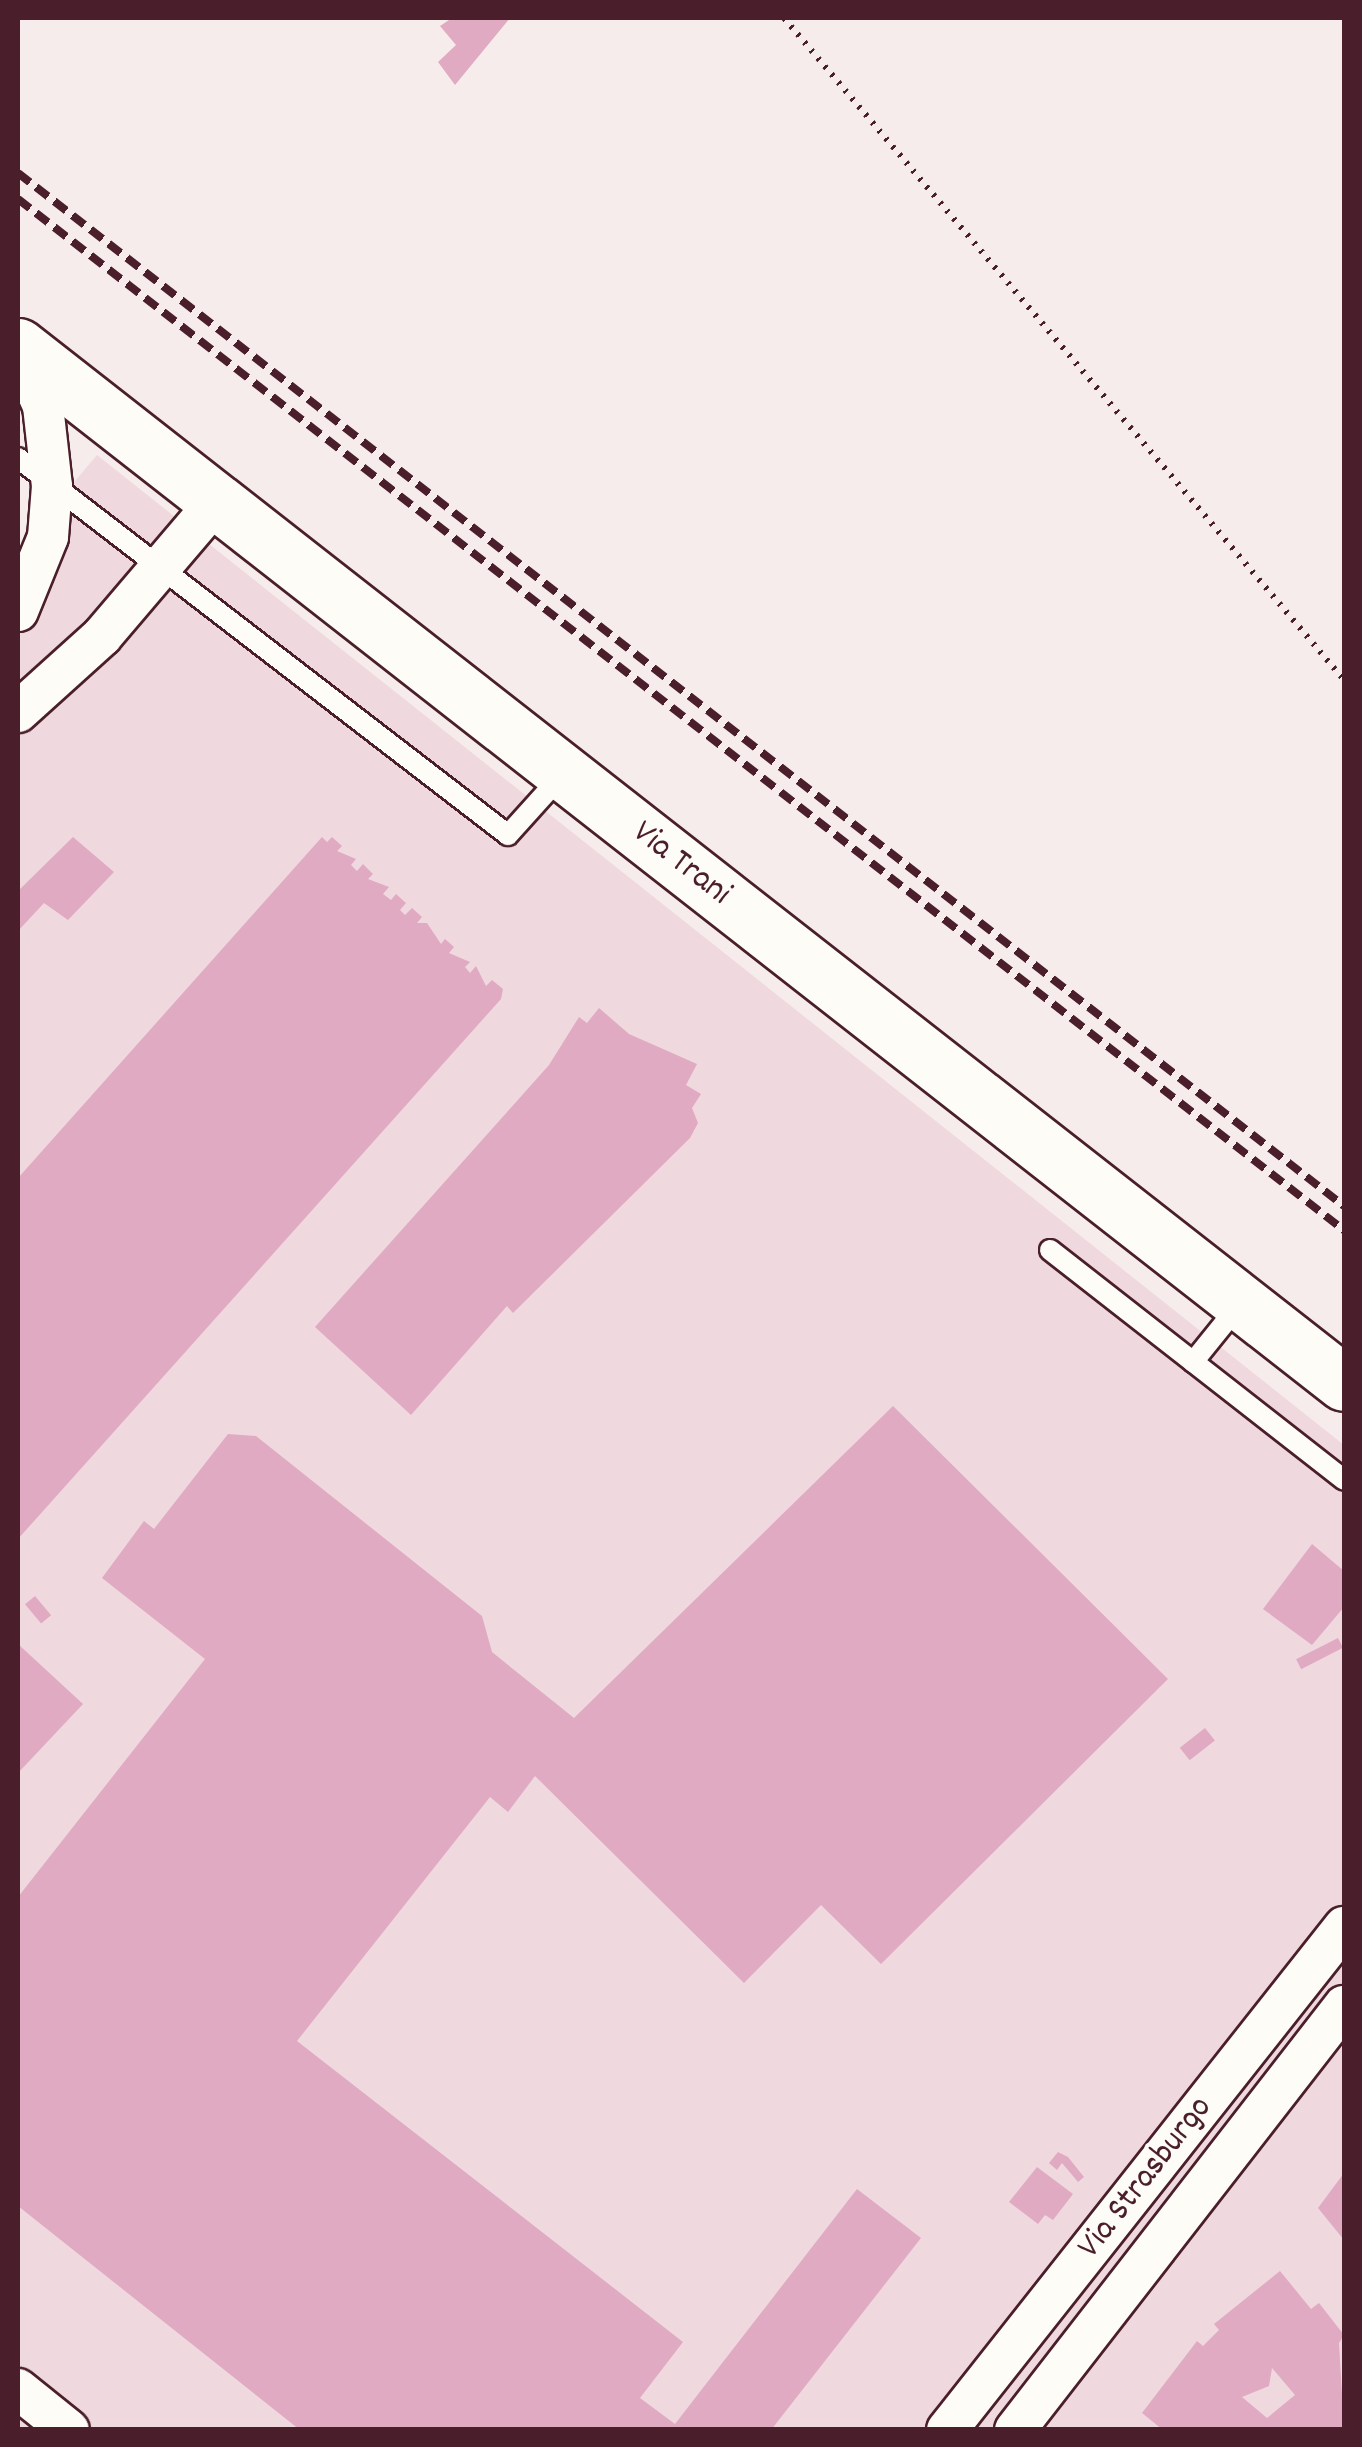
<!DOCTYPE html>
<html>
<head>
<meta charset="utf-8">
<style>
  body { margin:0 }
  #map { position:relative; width:1362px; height:2447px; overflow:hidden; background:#f7ecec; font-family:Dekko,sans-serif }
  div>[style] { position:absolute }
  .built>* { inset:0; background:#f0d8df }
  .building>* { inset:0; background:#e0aac2; transform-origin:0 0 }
  .path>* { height:6px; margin-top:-3px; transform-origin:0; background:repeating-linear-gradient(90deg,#4a1f2b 0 2.5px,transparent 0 10.5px) }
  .roads { filter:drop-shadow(2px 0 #4a1f2b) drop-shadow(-2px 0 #4a1f2b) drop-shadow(0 2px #4a1f2b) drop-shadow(0 -2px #4a1f2b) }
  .lane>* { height:20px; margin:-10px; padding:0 10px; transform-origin:10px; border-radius:10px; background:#fdfcf7 }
  .street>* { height:40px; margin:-20px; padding:0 20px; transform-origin:20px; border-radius:20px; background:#fdfcf7 }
  .secondary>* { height:55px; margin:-27.5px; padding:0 27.5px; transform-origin:27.5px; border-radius:27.5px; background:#fdfcf7 }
  .rail>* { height:8px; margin-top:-4px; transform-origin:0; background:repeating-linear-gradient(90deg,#4a1f2b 0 15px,transparent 0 23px) }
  span { translate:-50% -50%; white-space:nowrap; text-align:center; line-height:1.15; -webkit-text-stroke:8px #fdfcf7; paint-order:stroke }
  .street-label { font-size:35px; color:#4a1f2b }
  .frame { position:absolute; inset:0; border:20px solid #4a1f2b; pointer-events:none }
</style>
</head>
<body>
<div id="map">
  <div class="built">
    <div style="clip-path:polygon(97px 455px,1344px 1445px,1344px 2429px,18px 2430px,18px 548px)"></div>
  </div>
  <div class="building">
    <div style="clip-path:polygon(452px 18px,510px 18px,455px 85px,438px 62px,456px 45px,440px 26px)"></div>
    <div style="clip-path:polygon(73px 837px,114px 872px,68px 920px,44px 903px,18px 931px,18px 891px)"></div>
    <div style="clip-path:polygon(322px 837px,327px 842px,332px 837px,342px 846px,337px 851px,356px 859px,351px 865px,357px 871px,363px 864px,373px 874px,368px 879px,389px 887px,383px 894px,391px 900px,396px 894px,406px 903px,400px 910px,405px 915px,412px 908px,422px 917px,417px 923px,427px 923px,441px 944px,445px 939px,454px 947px,449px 953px,470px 962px,465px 967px,470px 973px,476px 966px,486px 986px,492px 980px,503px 989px,501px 999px,18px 1539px,18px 1178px)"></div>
    <div style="clip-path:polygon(599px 1008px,629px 1034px,697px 1064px,686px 1085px,701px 1094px,692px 1108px,698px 1123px,690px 1138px,513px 1313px,507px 1306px,411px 1415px,315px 1327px,549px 1065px,579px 1017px,587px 1023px)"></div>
    <div style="clip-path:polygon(893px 1406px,1168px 1679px,881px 1964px,821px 1905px,744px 1983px,535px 1776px,508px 1812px,490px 1797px,297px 2041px,683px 2342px,640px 2398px,675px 2424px,857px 2189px,921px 2238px,771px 2430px,300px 2430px,18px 2206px,18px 1897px,205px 1659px,102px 1578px,144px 1521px,154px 1529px,228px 1434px,256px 1436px,482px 1616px,492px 1652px,574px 1718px)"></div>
    <div style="clip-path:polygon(1312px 1544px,1344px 1571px,1344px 1607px,1312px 1645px,1263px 1609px)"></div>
    <div style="left:35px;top:1596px;width:25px;height:13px;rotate:50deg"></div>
    <div style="left:1338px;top:1638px;width:11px;height:47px;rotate:63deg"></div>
    <div style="clip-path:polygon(18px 1644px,83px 1704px,18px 1773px)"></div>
    <div style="left:1205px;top:1728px;width:16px;height:32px;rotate:52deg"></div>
    <div style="clip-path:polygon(1058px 2152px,1068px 2157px,1084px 2177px,1078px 2182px,1062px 2163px,1057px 2170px,1049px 2163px)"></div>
    <div style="clip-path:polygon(1037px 2167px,1073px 2194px,1053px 2220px,1045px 2215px,1038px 2224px,1009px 2202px)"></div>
    <div style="clip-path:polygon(1344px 2173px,1344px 2240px,1318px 2208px)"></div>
    <div style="clip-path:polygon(evenodd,1280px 2271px,1311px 2309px,1319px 2303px,1344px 2335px,1339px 2343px,1344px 2430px,1163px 2430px,1142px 2413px,1197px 2341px,1203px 2346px,1219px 2330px,1214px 2324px,1280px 2271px,1272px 2368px,1295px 2395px,1267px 2418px,1242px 2397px,1269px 2386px,1272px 2368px)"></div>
  </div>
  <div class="path">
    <div style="left:784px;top:18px;width:867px;rotate:49.77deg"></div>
  </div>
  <div class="roads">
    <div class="lane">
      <div style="left:18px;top:458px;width:618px;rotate:37.57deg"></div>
      <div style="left:508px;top:835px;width:82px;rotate:-48deg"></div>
      <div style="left:1050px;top:1250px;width:373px;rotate:38deg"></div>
      <div style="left:1193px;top:1362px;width:73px;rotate:-51.1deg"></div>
    </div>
    <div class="street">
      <div style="left:18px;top:350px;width:61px;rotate:65.9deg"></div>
      <div style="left:43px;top:406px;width:81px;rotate:83.6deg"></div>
      <div style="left:52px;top:486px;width:51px;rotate:94.5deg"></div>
      <div style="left:48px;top:537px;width:80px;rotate:112.1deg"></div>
      <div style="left:18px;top:712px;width:113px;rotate:-42.1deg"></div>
      <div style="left:102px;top:636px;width:177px;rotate:-49.6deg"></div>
      <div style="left:18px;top:2389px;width:65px;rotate:38.8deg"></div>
      <div style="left:947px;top:2430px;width:641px;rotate:-51.72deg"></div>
      <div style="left:1015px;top:2430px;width:537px;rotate:-52.19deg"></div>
    </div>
    <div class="secondary">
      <div style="left:18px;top:346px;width:1683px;rotate:38.03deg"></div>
    </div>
  </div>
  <div class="rail">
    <div style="left:18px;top:173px;width:1681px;rotate:37.92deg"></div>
    <div style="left:18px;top:199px;width:1680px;rotate:37.87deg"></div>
  </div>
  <div class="street-label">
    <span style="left:681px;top:864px;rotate:38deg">Via Trani</span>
    <span style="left:1146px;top:2178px;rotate:-52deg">Via Strasburgo</span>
  </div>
  <div class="frame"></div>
</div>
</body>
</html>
